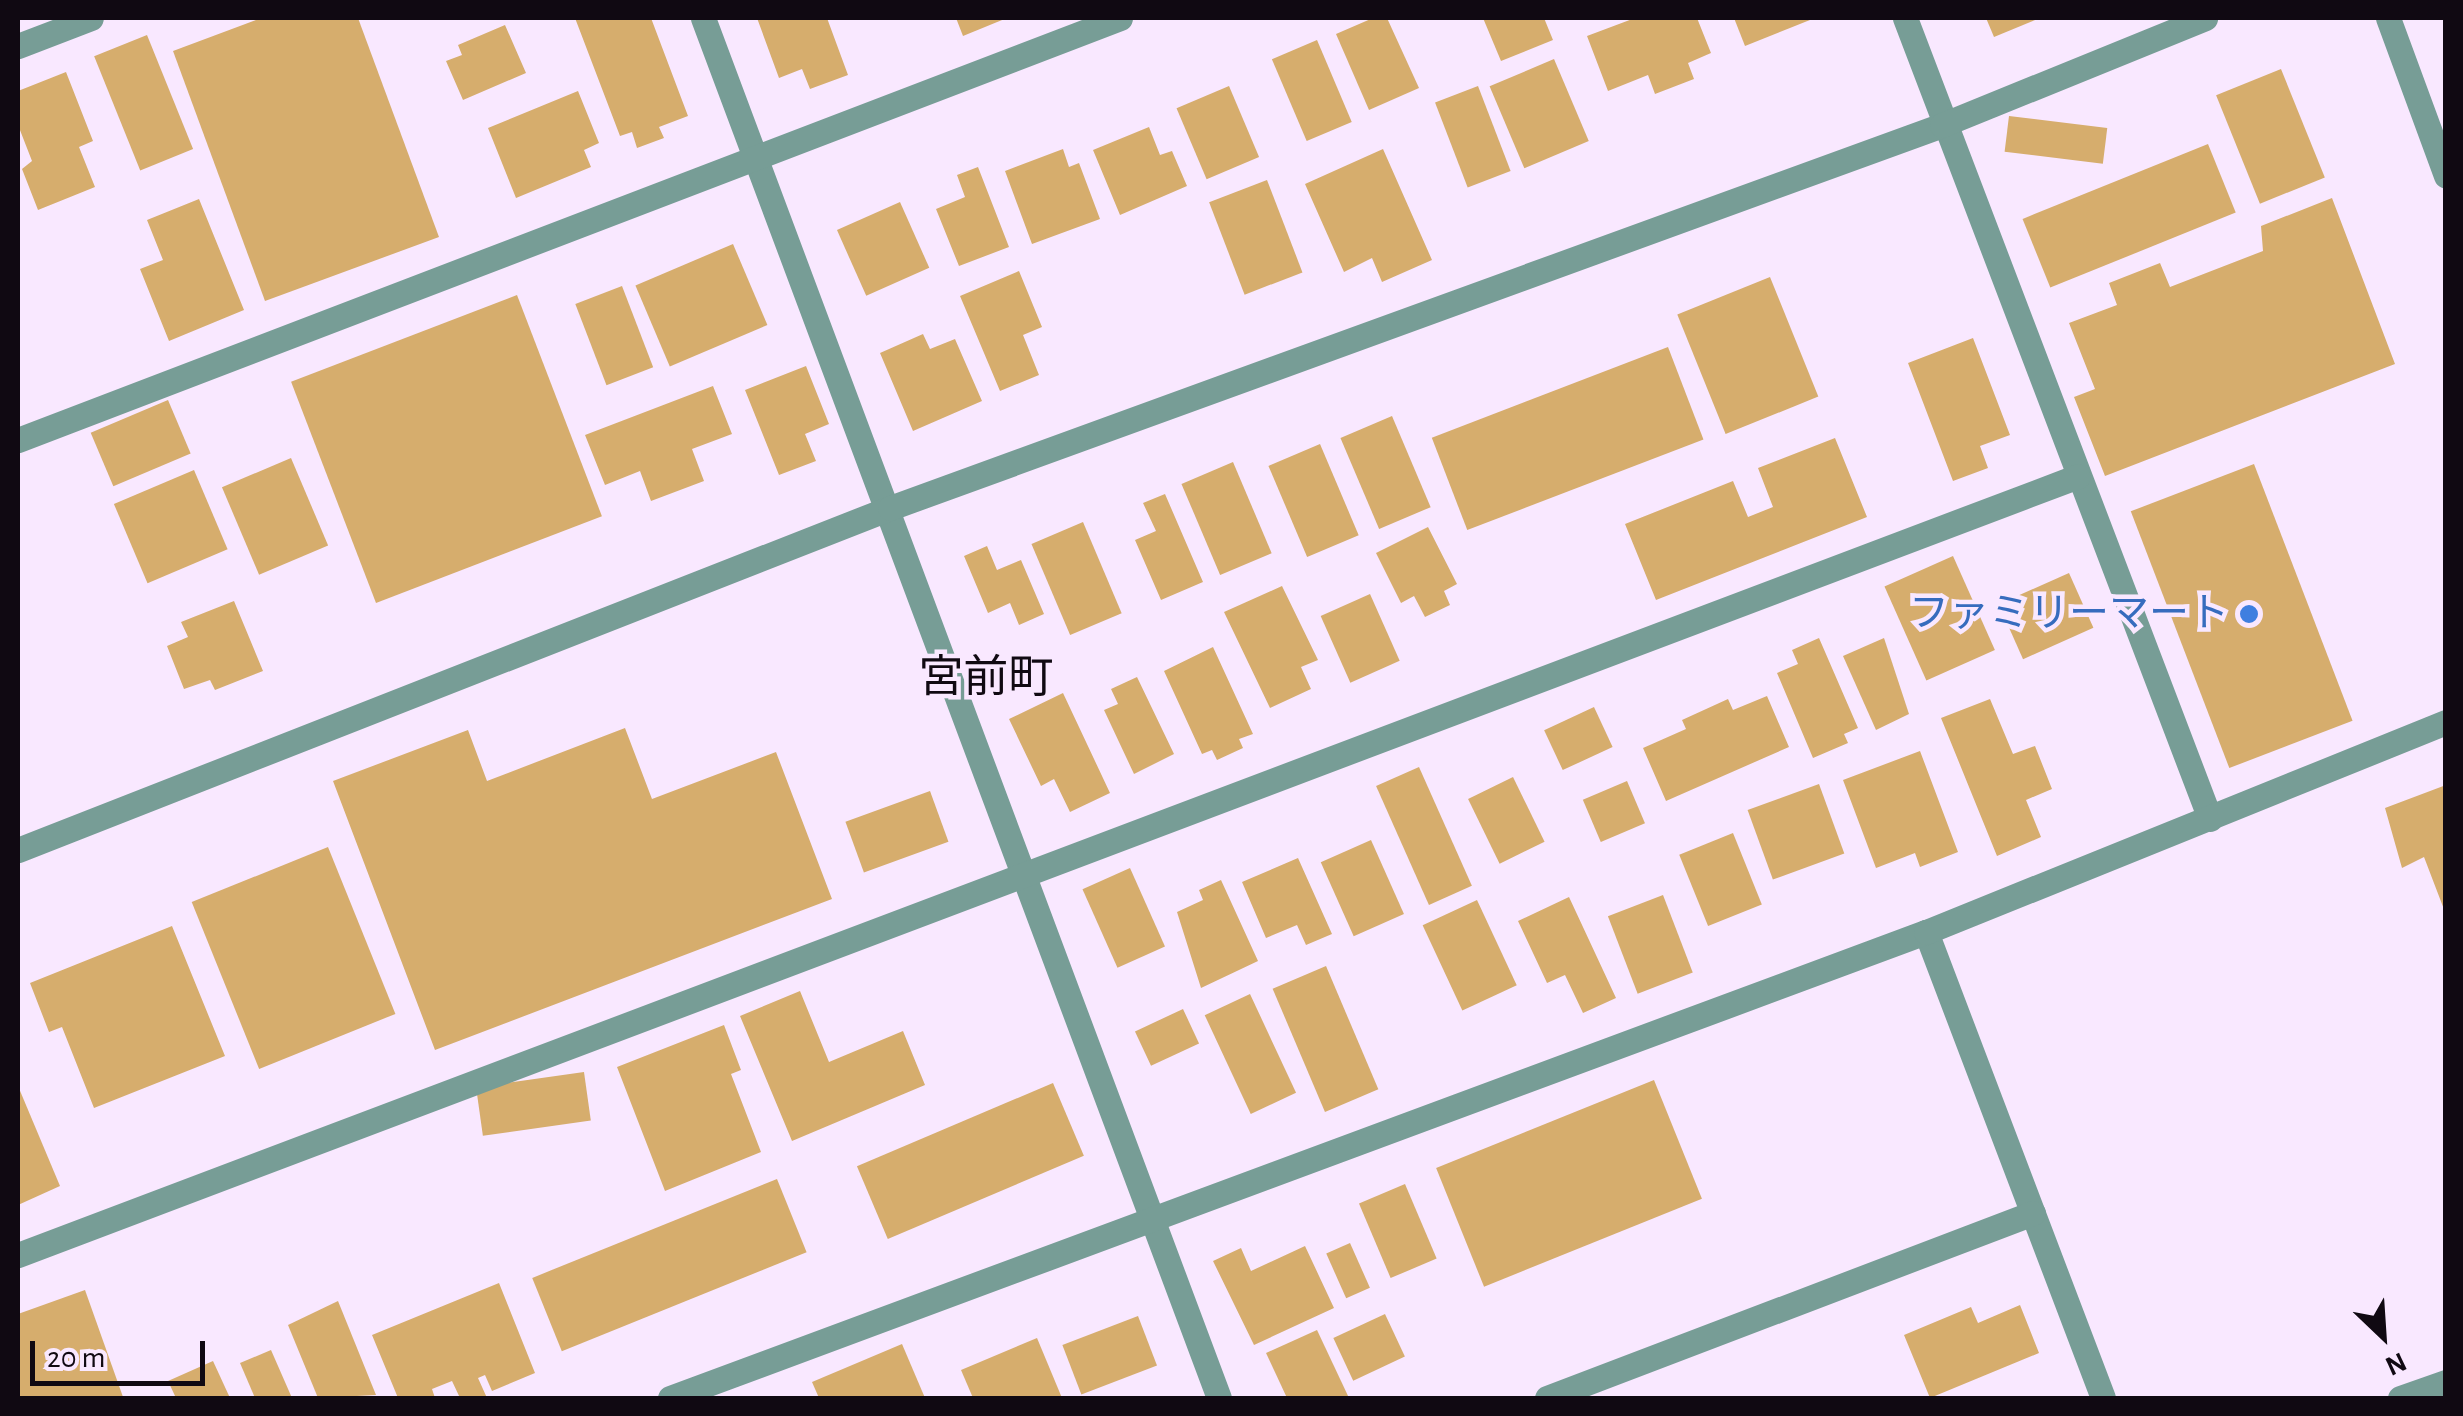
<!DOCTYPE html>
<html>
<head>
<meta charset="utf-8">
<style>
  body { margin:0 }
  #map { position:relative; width:2463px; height:1416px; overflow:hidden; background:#f9e8ff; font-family:"Alegreya Sans","Noto Sans JP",sans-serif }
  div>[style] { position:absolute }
  .building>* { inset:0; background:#d6ad6d; transform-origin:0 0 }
  .minor>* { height:25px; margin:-12.5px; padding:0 12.5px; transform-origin:12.5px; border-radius:12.5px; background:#779d96 }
  .tertiary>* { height:25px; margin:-12.5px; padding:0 12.5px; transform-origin:12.5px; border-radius:12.5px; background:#779d96 }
  .dots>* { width:28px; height:28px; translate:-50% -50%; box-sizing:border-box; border:5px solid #f9e8ff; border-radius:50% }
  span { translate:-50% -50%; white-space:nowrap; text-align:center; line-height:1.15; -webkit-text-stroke:9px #f9e8ff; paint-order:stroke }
  .shop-label { font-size:40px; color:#366cbe }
  .right { translate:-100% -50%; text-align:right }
  .quarter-label { font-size:45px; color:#100912 }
  .frame { position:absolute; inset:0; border:20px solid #100912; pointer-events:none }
  .north { position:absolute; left:2333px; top:1286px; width:100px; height:100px; -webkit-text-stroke:8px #f9e8ff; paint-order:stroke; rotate:155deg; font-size:28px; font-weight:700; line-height:40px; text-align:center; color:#100912 }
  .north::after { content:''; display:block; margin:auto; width:35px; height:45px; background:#100912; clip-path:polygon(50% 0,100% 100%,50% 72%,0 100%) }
  .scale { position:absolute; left:30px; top:1341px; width:175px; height:45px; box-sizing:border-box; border:5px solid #100912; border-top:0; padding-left:12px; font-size:30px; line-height:35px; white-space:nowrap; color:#100912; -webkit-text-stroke:8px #f9e8ff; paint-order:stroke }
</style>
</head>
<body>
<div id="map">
  <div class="building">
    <div style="clip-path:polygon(261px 18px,358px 18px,439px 237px,265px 301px,173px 51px)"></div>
    <div style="clip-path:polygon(575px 18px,651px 18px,688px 116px,659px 127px,664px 138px,637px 148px,632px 132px,620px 136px)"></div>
    <div style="clip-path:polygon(757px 18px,827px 18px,848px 75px,810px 89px,802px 69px,779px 78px)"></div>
    <div style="clip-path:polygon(956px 18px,1007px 18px,963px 36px)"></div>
    <div style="clip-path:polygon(1373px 18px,1387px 18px,1419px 88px,1369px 110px,1336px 34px)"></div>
    <div style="clip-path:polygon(1483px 18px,1544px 18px,1553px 40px,1501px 61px)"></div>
    <div style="clip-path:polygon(1635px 18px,1697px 18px,1711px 53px,1688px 63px,1694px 79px,1655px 94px,1648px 75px,1608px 91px,1587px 36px)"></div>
    <div style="clip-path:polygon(1734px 18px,1815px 18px,1745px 46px)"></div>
    <div style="clip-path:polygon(1986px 18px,2040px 18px,1994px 37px)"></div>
    <div style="clip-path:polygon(505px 25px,526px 73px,463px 100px,446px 61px,462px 55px,458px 45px)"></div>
    <div style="left:147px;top:35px;width:123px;height:57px;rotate:68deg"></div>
    <div style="left:1317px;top:40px;width:89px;height:49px;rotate:67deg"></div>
    <div style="left:1554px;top:59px;width:89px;height:70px;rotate:67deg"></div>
    <div style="left:2281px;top:69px;width:117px;height:70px;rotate:68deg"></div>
    <div style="clip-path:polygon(66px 72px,93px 141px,79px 147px,95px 187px,38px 210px,22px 169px,32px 161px,18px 125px,18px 91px)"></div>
    <div style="left:1229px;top:86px;width:77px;height:57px;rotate:67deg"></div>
    <div style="left:1478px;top:86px;width:91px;height:46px;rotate:69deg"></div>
    <div style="clip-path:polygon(578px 91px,599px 143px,584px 150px,591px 167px,516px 198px,488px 128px)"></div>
    <div style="left:2009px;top:116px;width:99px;height:36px;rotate:7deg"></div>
    <div style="clip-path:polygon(1149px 127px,1160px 155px,1172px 151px,1187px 186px,1120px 215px,1093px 150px)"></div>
    <div style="left:2208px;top:144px;width:74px;height:200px;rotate:68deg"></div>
    <div style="clip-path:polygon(1063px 149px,1069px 167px,1079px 163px,1100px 219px,1032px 244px,1005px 171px)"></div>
    <div style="clip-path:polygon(1383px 149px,1432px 260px,1382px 282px,1372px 258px,1344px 272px,1305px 184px)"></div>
    <div style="clip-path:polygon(978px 167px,1009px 247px,959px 266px,936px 209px,965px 197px,957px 175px)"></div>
    <div style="left:1267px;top:180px;width:99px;height:62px;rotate:69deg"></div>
    <div style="clip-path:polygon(2332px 198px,2395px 364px,2105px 476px,2074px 397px,2095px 389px,2069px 323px,2117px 305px,2109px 283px,2160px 263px,2170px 287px,2263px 251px,2261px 226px)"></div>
    <div style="clip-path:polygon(199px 199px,244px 310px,169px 341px,140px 269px,163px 260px,147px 220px)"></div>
    <div style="left:900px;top:202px;width:72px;height:69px;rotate:66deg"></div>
    <div style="left:733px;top:244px;width:88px;height:106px;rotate:67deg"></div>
    <div style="clip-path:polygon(1019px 271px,1042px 327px,1023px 335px,1039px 375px,1000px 391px,960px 296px)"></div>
    <div style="left:1770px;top:277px;width:129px;height:100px;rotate:68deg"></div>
    <div style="left:622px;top:286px;width:87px;height:50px;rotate:69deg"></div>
    <div style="left:517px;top:295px;width:237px;height:242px;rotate:69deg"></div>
    <div style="clip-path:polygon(923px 334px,930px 349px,955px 339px,982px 401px,913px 431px,880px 353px)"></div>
    <div style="clip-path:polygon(1973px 338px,2010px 435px,1980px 446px,1988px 468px,1953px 481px,1908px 363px)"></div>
    <div style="left:1668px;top:347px;width:99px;height:253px;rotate:69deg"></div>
    <div style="clip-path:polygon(806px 366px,829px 424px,805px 434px,816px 461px,779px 475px,745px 390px)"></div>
    <div style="clip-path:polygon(713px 386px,732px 434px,692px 449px,704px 481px,651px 501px,640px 471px,605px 485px,585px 435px)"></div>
    <div style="left:168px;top:400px;width:58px;height:84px;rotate:67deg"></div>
    <div style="left:1392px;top:416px;width:99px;height:56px;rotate:67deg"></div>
    <div style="clip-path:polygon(1835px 438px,1867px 517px,1656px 600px,1625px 524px,1733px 481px,1748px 517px,1773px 507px,1758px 468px)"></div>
    <div style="left:1320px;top:444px;width:99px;height:56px;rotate:67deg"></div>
    <div style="left:291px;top:458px;width:95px;height:75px;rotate:67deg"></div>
    <div style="left:1233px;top:462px;width:99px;height:56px;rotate:67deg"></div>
    <div style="left:2254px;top:464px;width:275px;height:132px;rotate:69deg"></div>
    <div style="left:194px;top:470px;width:86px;height:87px;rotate:67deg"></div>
    <div style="clip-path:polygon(1165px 494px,1203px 582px,1161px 600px,1135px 540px,1156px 531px,1143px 503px)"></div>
    <div style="left:1083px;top:522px;width:99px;height:56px;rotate:67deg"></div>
    <div style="clip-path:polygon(1428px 527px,1457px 584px,1444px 591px,1450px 605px,1425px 617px,1414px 596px,1401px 603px,1376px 553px)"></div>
    <div style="clip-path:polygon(987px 546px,997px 570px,1021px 560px,1044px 614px,1019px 625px,1010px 603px,988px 613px,964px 556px)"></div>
    <div style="left:1953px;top:556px;width:103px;height:75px;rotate:66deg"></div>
    <div style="left:2069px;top:573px;width:60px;height:77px;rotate:66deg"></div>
    <div style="clip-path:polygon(1282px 586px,1318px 660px,1301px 667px,1311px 689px,1270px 708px,1224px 612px)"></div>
    <div style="left:1370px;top:594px;width:73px;height:54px;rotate:66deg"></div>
    <div style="clip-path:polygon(234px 601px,263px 671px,215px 690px,210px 680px,184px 689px,167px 646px,188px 637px,181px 622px)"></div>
    <div style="clip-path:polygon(1819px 638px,1858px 728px,1844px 734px,1848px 743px,1813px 758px,1777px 673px,1798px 664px,1792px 650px)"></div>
    <div style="clip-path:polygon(1884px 638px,1909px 714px,1876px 730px,1843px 656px)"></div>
    <div style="clip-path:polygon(1213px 647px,1253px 734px,1239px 739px,1243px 748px,1217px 760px,1212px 750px,1202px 754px,1164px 671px)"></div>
    <div style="clip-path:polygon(1137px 677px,1174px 754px,1134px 774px,1104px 710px,1118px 704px,1111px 689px)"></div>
    <div style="clip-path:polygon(1063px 693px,1110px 793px,1070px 812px,1054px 779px,1041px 786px,1009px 719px)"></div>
    <div style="clip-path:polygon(1767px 696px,1789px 747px,1666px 801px,1643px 748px,1686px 729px,1682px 720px,1728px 699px,1733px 710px)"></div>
    <div style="clip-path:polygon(1990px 699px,2013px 754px,2035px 746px,2052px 789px,2026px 800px,2041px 837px,1997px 856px,1941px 718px)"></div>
    <div style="left:1594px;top:707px;width:44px;height:55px;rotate:65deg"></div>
    <div style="clip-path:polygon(625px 728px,652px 799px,776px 752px,832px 899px,435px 1050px,333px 781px,468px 730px,487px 781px)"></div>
    <div style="clip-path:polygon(1920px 751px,1958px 852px,1920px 867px,1915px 853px,1876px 868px,1843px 780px)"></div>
    <div style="left:1419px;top:767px;width:130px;height:47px;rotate:66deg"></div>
    <div style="left:1513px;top:777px;width:72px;height:50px;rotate:64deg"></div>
    <div style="left:1627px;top:781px;width:46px;height:48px;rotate:67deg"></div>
    <div style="left:1819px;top:784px;width:74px;height:76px;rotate:70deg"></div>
    <div style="clip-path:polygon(2446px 785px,2446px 912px,2445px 912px,2424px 857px,2402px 868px,2385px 808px)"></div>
    <div style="left:930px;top:791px;width:54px;height:90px;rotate:70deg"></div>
    <div style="left:1733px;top:833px;width:77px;height:58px;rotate:68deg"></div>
    <div style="left:1371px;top:840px;width:81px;height:55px;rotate:66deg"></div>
    <div style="left:328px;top:847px;width:180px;height:147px;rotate:68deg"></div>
    <div style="clip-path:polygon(1298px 858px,1332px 934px,1306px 945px,1297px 925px,1266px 938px,1242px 882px)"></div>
    <div style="left:1130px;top:868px;width:86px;height:52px;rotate:66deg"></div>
    <div style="clip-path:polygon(1221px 880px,1258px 961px,1201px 988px,1177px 912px,1203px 900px,1199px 890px)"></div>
    <div style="left:1663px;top:895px;width:83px;height:59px;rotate:69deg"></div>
    <div style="clip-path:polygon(1569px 897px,1616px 998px,1583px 1013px,1565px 975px,1547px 983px,1518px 921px)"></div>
    <div style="left:1477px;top:900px;width:94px;height:60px;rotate:65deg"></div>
    <div style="clip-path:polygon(172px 926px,225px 1056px,94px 1108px,62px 1027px,49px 1032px,30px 983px)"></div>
    <div style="left:1326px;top:966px;width:134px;height:58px;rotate:67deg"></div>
    <div style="clip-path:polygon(800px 991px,829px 1062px,903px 1031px,925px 1085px,792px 1141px,740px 1016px)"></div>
    <div style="left:1250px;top:994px;width:109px;height:50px;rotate:65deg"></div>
    <div style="left:1183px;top:1009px;width:38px;height:53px;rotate:65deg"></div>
    <div style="clip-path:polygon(724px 1025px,741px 1070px,731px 1074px,761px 1152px,665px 1191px,617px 1067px)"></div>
    <div style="left:584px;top:1072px;width:49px;height:109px;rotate:82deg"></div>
    <div style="left:1654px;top:1080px;width:128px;height:235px;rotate:68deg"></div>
    <div style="left:1053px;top:1083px;width:79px;height:213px;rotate:67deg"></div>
    <div style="clip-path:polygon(18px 1086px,60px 1186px,18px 1205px)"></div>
    <div style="left:777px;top:1179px;width:79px;height:264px;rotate:68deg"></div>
    <div style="left:1405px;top:1184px;width:81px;height:50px;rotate:67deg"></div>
    <div style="left:1350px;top:1243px;width:49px;height:26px;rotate:66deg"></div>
    <div style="clip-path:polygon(1305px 1246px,1334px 1308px,1254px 1345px,1213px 1261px,1241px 1248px,1251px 1271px)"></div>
    <div style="clip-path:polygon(499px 1283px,535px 1373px,492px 1391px,485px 1375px,478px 1378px,487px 1398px,460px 1398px,452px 1381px,432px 1389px,435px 1398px,398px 1398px,372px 1335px)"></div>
    <div style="clip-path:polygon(85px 1290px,123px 1397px,18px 1398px,18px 1314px)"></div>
    <div style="clip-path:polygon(338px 1301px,376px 1395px,318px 1398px,288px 1325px)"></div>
    <div style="clip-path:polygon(2020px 1305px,2039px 1353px,1930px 1398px,1904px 1335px,1971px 1307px,1978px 1323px)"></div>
    <div style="left:1385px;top:1314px;width:47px;height:57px;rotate:65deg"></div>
    <div style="left:1138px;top:1316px;width:53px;height:81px;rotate:69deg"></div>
    <div style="clip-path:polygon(1317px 1330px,1349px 1398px,1287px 1398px,1266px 1353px)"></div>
    <div style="clip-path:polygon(1037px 1338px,1062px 1398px,973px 1398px,961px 1370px)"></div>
    <div style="clip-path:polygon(902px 1344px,925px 1398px,819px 1398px,812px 1382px)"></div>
    <div style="clip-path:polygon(271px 1350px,292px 1398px,255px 1398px,240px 1363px)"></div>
    <div style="clip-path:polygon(213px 1361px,230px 1398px,176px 1398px,168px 1381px)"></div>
  </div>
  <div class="minor">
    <div style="left:703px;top:18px;width:1473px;rotate:69.5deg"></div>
    <div style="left:1905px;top:18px;width:857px;rotate:69.15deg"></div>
    <div style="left:18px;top:46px;width:78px;rotate:-21deg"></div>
    <div style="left:18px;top:440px;width:1180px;rotate:-20.95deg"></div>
    <div style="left:18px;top:850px;width:937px;rotate:-21.42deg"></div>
    <div style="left:890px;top:508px;width:1120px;rotate:-20deg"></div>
    <div style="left:1942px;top:125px;width:284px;rotate:-22.1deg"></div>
    <div style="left:1926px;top:932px;width:498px;rotate:69.2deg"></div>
    <div style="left:18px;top:1255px;width:2202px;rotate:-20.71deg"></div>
    <div style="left:670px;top:1398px;width:1340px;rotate:-20.36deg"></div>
    <div style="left:1926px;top:932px;width:561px;rotate:-21.99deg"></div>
    <div style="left:1547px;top:1398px;width:520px;rotate:-20.84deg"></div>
    <div style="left:2400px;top:1398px;width:49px;rotate:-19.2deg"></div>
  </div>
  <div class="tertiary">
    <div style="left:2388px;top:18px;width:168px;rotate:69.8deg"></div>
  </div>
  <div class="dots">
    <div style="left:2249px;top:614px;background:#3f7fe0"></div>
  </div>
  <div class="shop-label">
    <span class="right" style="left:2229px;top:614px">ファミリーマート</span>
  </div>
  <div class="quarter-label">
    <span style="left:986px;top:679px">宮前町</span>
  </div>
  <div class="frame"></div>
  <div class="north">N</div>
  <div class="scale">20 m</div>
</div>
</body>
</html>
